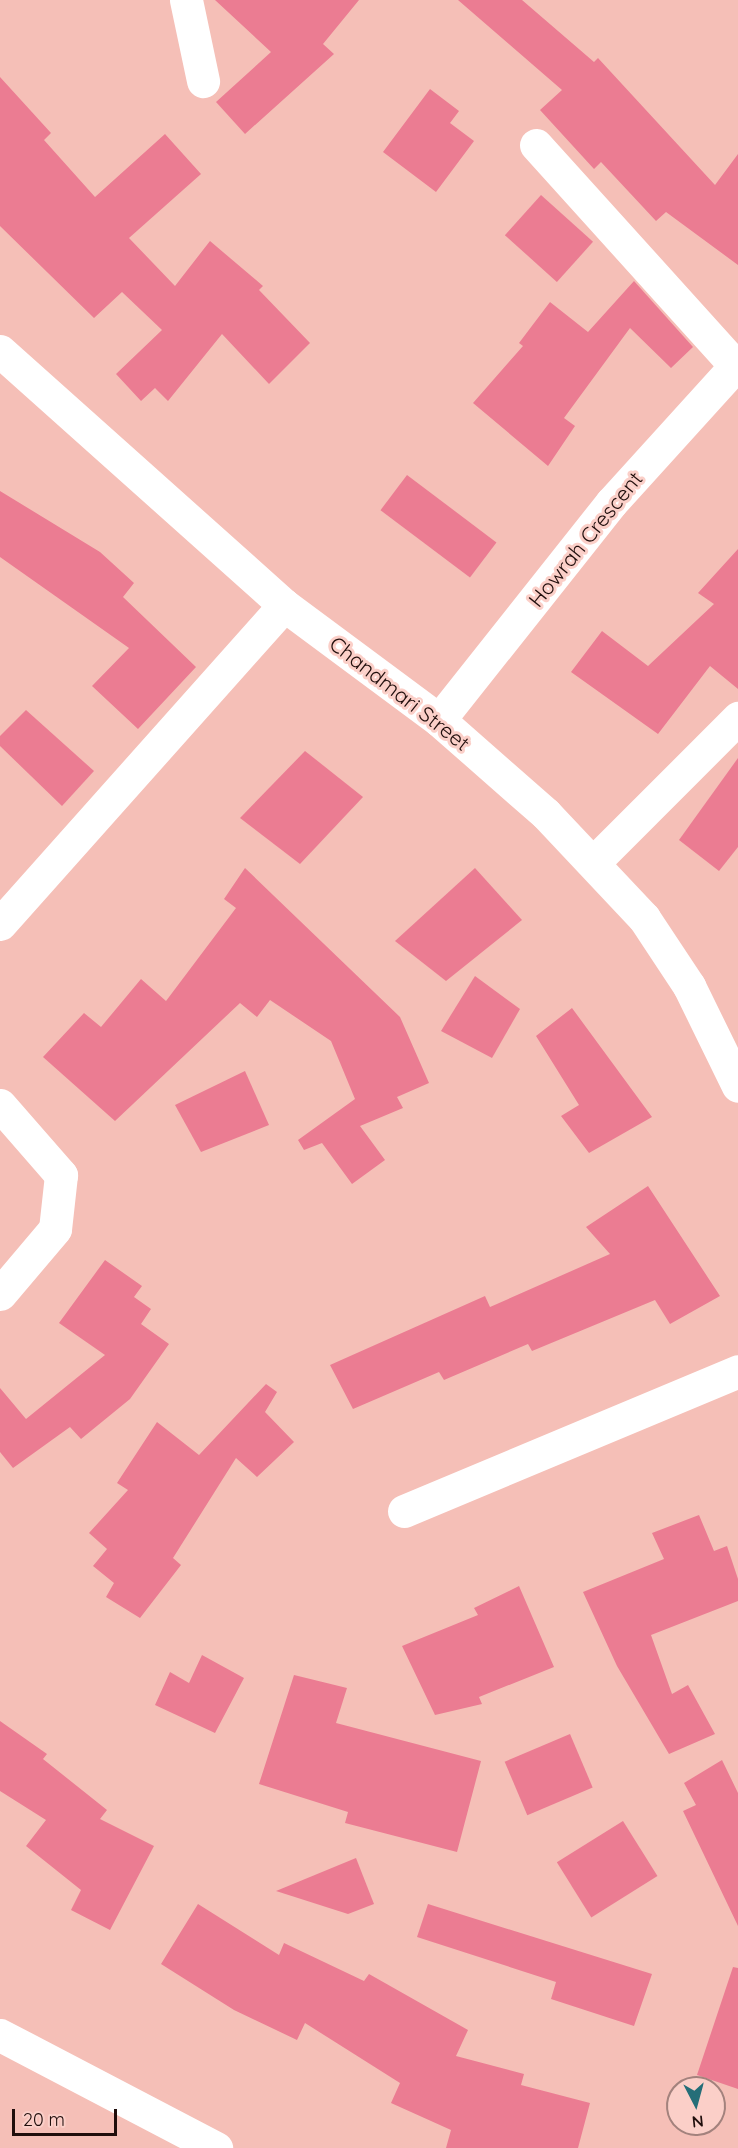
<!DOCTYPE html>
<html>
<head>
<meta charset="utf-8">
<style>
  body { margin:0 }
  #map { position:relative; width:738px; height:2148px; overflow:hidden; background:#f5bfb7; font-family:Quicksand,sans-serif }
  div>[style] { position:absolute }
  .building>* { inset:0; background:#eb7c92; transform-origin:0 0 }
  .minor>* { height:33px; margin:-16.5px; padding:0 16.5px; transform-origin:16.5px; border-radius:16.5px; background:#fff }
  span { translate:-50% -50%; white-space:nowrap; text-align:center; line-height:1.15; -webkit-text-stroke:6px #fbcfc8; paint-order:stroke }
  .street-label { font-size:21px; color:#200e0c }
  .north { position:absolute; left:666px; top:2076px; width:60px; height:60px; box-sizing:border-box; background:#fbcfc8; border:2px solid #a3827d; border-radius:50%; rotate:174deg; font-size:16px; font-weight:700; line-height:24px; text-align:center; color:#200e0c }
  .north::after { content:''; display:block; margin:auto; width:21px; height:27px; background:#256e78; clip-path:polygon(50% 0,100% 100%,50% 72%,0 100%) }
  .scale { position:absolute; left:12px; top:2109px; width:105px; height:27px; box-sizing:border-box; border:3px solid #200e0c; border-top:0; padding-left:8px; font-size:18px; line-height:21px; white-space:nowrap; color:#200e0c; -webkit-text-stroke:4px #fbcfc8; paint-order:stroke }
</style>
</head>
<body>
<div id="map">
  <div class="building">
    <div style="clip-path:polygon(215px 0,359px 0,323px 44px,334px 54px,245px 134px,216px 102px,271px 52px)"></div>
    <div style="clip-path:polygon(458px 0,522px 0,594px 62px,598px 58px,715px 185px,738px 154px,738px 265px,666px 212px,656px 221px,601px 162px,594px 169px,540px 110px,562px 90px)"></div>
    <div style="clip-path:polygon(0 77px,51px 133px,44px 140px,95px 197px,165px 134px,201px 174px,129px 238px,175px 286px,210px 241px,263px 286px,259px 290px,310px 343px,269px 384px,222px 334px,168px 401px,155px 388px,141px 401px,116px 374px,162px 330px,122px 292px,94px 318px,0 226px)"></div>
    <div style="clip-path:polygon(430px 89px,459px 111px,450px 123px,474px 141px,436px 192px,383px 152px)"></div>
    <div style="left:541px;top:195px;width:70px;height:54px;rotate:42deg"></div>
    <div style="clip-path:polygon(634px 281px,693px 347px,671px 368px,630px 328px,564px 418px,575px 426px,548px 466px,473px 403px,523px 346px,519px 343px,550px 302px,588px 332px)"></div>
    <div style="left:407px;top:475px;width:112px;height:44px;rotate:37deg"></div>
    <div style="clip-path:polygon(0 491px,100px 552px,134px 583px,123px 597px,196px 667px,138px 729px,92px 686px,129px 648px,0 557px)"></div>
    <div style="clip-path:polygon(738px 549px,738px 689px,710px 666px,658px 734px,571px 672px,602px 631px,648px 666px,714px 604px,698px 593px)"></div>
    <div style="clip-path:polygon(26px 710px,94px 771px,62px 806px,0 746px,0 736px)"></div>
    <div style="clip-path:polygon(305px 751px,363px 797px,300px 864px,240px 818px)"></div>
    <div style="clip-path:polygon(738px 758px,738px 847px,719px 871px,679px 840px)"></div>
    <div style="clip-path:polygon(245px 868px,400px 1017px,429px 1083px,397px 1097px,403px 1108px,360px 1126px,385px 1160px,352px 1184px,322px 1143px,304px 1150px,298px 1140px,355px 1099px,331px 1041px,270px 1000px,257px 1017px,240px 1003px,115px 1121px,43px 1057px,84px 1013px,101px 1027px,141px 979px,166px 1001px,236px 908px,224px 899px)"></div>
    <div style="clip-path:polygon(475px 868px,522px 920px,446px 981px,395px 941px)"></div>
    <div style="clip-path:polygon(475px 976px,520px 1009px,492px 1058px,441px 1031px)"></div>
    <div style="clip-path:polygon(572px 1008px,652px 1117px,589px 1153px,561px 1116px,579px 1105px,536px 1036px)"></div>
    <div style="clip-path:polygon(245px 1071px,269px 1125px,201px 1152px,175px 1105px)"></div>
    <div style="clip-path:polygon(648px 1186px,720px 1296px,670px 1324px,655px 1300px,532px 1351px,528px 1344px,444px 1380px,439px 1372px,353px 1409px,330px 1365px,485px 1296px,490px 1307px,610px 1254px,586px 1227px)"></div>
    <div style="clip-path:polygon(105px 1260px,142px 1286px,134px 1297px,151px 1309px,141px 1324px,169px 1344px,130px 1399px,81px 1439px,70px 1427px,13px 1468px,0 1452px,0 1388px,26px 1419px,105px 1355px,59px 1323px)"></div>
    <div style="clip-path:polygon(266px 1384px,277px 1392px,265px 1412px,294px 1442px,257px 1477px,236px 1458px,173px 1558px,181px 1565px,140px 1618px,106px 1597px,114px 1583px,93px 1566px,107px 1549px,89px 1533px,128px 1490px,117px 1483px,157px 1422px,199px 1455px)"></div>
    <div style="clip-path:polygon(699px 1515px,714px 1551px,727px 1546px,738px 1579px,738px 1601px,651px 1635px,672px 1694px,688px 1685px,715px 1734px,669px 1754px,617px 1666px,583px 1592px,664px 1559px,652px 1533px)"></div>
    <div style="clip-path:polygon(519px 1586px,554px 1667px,479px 1697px,482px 1704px,435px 1715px,402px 1646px,478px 1615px,474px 1608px)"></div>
    <div style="clip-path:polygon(202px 1655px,244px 1678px,215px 1733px,155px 1705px,170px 1672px,189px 1683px)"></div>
    <div style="clip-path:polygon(294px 1675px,347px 1688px,336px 1723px,481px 1761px,457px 1852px,345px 1823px,348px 1812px,259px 1784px)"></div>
    <div style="clip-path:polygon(0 1721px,47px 1754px,43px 1759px,107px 1810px,100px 1819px,154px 1846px,110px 1930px,71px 1910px,81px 1890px,26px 1846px,46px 1820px,0 1791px)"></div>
    <div style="left:570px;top:1734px;width:58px;height:71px;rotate:67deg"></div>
    <div style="clip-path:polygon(722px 1760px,738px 1793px,738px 1926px,683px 1811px,696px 1805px,684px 1783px)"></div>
    <div style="left:623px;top:1821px;width:65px;height:78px;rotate:58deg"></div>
    <div style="clip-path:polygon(356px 1858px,374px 1904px,348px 1914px,276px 1891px)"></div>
    <div style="clip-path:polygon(198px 1904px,279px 1955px,284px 1943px,364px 1981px,369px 1974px,468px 2030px,456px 2056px,524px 2074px,521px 2085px,590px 2103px,578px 2148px,446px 2148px,451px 2130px,391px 2103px,400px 2083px,305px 2023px,297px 2040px,234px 2010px,161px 1964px)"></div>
    <div style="clip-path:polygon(428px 1904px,652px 1974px,634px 2026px,551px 1999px,556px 1982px,417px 1937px)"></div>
    <div style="clip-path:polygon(733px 1967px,738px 1968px,738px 2089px,697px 2075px)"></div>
  </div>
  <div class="minor">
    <div style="left:186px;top:0;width:83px;rotate:78.1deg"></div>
    <div style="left:536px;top:145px;width:297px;rotate:47.9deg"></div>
    <div style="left:0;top:351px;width:381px;rotate:41.8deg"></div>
    <div style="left:284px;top:605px;width:193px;rotate:36.6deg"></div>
    <div style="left:439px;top:720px;width:142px;rotate:41.3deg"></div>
    <div style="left:546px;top:814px;width:143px;rotate:46.7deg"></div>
    <div style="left:644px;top:918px;width:82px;rotate:56.5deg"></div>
    <div style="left:689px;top:986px;width:111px;rotate:63.9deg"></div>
    <div style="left:439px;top:720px;width:277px;rotate:-51.6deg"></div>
    <div style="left:611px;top:503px;width:189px;rotate:-47.8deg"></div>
    <div style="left:594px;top:862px;width:204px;rotate:-45deg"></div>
    <div style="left:0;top:924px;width:427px;rotate:-48.3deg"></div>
    <div style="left:0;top:1105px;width:93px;rotate:48.9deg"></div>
    <div style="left:61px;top:1175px;width:54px;rotate:96.3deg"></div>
    <div style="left:55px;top:1229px;width:85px;rotate:130.2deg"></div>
    <div style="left:404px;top:1511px;width:362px;rotate:-22.7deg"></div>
    <div style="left:0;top:2035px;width:244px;rotate:27.6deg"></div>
  </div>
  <div class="street-label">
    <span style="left:585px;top:539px;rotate:-51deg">Howrah Crescent</span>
    <span style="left:400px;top:693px;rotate:38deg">Chandmari Street</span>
  </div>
  <div class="north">N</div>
  <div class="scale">20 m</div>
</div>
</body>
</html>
